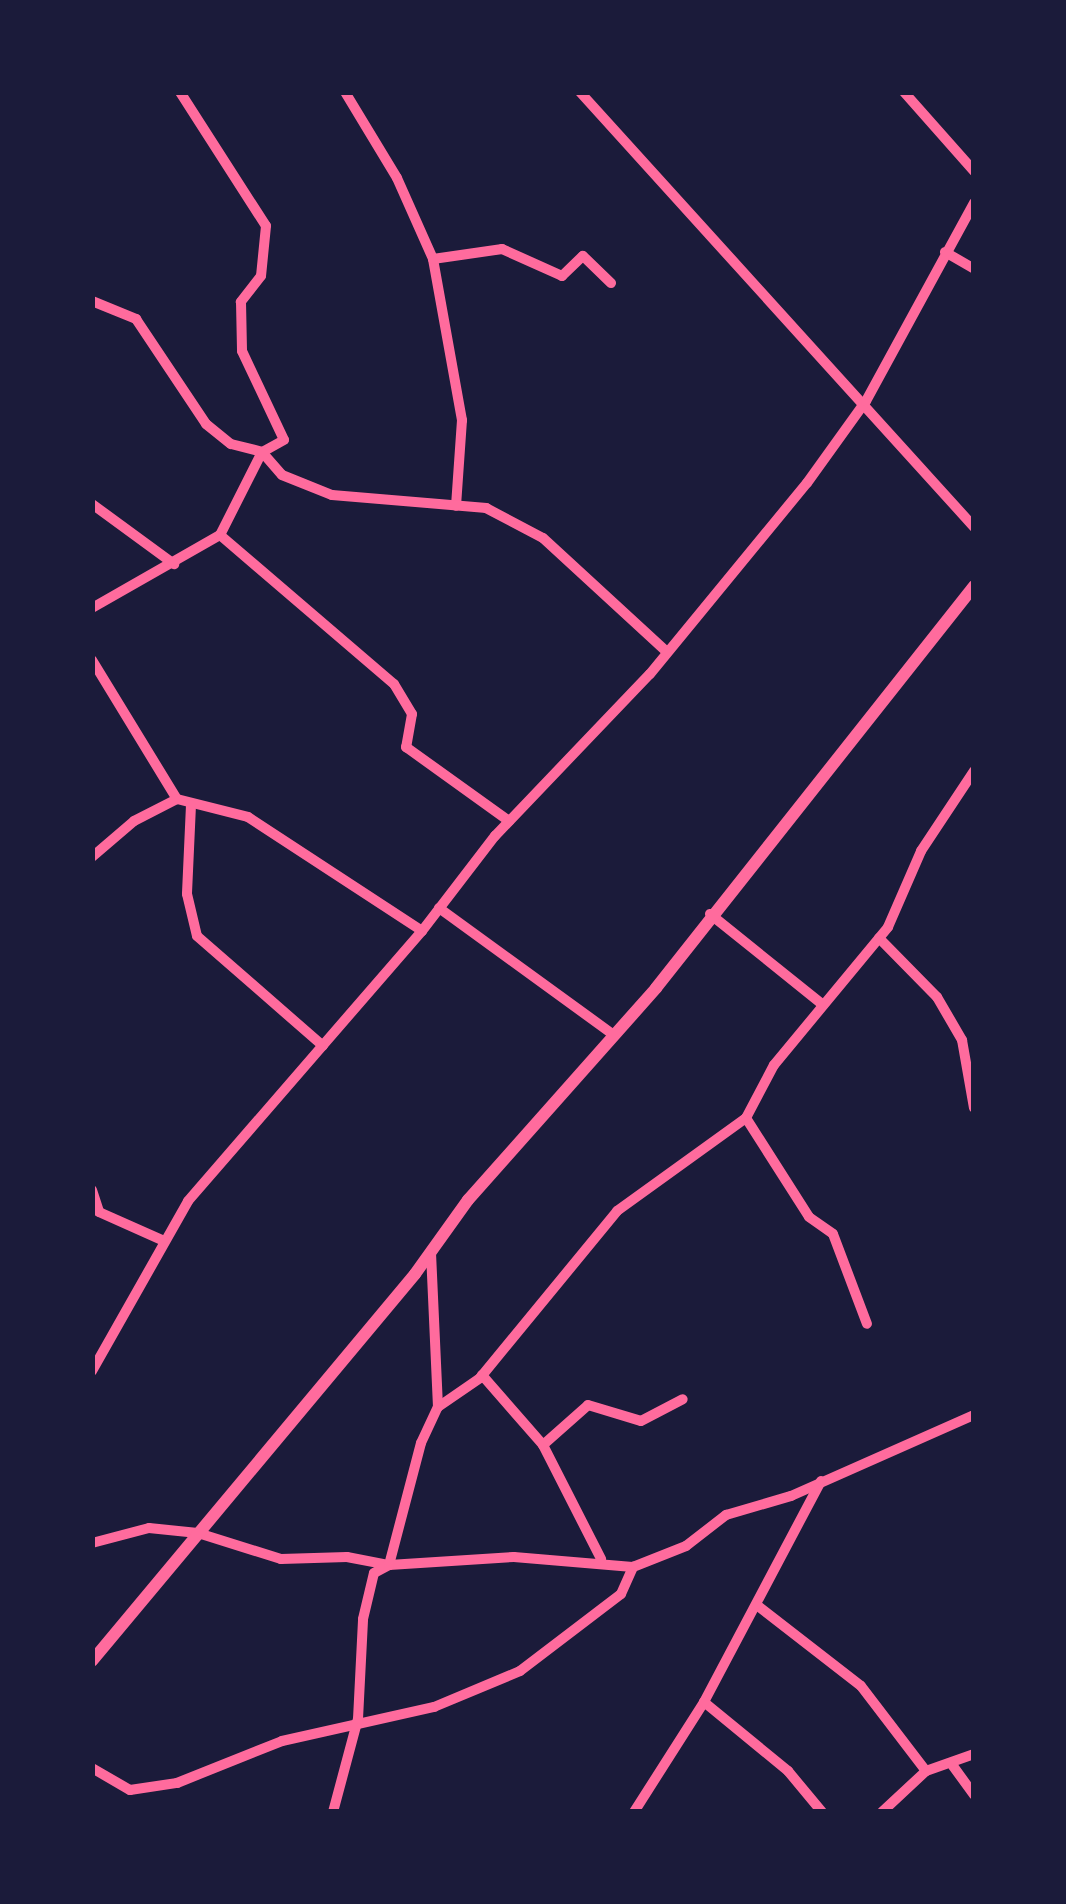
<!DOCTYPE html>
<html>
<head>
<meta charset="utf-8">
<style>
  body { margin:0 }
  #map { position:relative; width:1066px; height:1904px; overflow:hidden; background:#1b1b3a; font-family:"Nunito Sans",sans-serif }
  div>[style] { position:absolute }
  .minor>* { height:10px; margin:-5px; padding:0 5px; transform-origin:5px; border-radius:5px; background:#ff6b9d }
  .tertiary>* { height:12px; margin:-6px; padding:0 6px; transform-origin:6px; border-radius:6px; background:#ff6b9d }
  span { translate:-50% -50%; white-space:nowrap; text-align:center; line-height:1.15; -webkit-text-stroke:9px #1b1b3a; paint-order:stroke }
  .frame { position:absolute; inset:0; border:95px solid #1b1b3a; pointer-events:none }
</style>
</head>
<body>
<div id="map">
  <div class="minor">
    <div style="left:180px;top:92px;width:159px;rotate:57.3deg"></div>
    <div style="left:266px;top:226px;width:50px;rotate:95.7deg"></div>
    <div style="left:261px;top:276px;width:33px;rotate:128deg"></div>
    <div style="left:241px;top:302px;width:49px;rotate:88.8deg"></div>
    <div style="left:242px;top:351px;width:98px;rotate:64.7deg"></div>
    <div style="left:284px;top:440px;width:25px;rotate:151deg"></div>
    <div style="left:262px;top:452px;width:93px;rotate:116.8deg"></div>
    <div style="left:345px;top:92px;width:100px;rotate:58.8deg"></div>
    <div style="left:397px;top:178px;width:89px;rotate:66deg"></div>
    <div style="left:433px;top:259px;width:164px;rotate:79.8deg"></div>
    <div style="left:462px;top:420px;width:86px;rotate:94deg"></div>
    <div style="left:580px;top:92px;width:587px;rotate:47.83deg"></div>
    <div style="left:904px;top:92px;width:106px;rotate:48.5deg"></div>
    <div style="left:945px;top:252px;width:34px;rotate:30deg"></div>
    <div style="left:433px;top:259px;width:70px;rotate:-8.2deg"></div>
    <div style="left:502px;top:249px;width:66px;rotate:24.2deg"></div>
    <div style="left:562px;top:276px;width:29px;rotate:-44deg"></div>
    <div style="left:583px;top:256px;width:39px;rotate:44deg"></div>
    <div style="left:92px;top:301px;width:48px;rotate:22.2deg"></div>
    <div style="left:136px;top:319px;width:126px;rotate:56.3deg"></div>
    <div style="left:206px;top:424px;width:32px;rotate:39deg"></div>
    <div style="left:231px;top:444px;width:32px;rotate:14deg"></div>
    <div style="left:262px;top:452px;width:30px;rotate:49deg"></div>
    <div style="left:282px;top:475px;width:54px;rotate:21.8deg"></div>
    <div style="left:332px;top:495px;width:155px;rotate:4.8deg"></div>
    <div style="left:486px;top:508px;width:64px;rotate:27.8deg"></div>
    <div style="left:543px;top:538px;width:168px;rotate:42.6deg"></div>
    <div style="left:92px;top:504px;width:102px;rotate:36.2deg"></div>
    <div style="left:92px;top:608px;width:147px;rotate:-29.7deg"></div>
    <div style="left:220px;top:535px;width:229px;rotate:40.6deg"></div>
    <div style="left:394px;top:684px;width:35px;rotate:59deg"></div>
    <div style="left:412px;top:714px;width:34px;rotate:100deg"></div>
    <div style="left:406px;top:747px;width:127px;rotate:35.7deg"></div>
    <div style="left:92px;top:660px;width:163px;rotate:58.6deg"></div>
    <div style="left:177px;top:799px;width:73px;rotate:14.2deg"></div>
    <div style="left:248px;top:817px;width:208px;rotate:33.2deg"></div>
    <div style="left:191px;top:805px;width:89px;rotate:92.6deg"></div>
    <div style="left:187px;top:894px;width:43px;rotate:76.6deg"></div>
    <div style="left:197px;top:936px;width:167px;rotate:41.1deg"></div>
    <div style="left:92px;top:857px;width:55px;rotate:-40.6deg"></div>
    <div style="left:134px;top:821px;width:48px;rotate:-27.1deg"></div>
    <div style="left:439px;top:908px;width:216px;rotate:36deg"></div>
    <div style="left:710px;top:914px;width:144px;rotate:38.8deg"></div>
    <div style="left:879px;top:938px;width:83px;rotate:45.5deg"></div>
    <div style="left:937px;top:997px;width:50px;rotate:59.8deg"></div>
    <div style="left:962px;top:1040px;width:69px;rotate:80deg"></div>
    <div style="left:746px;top:1118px;width:117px;rotate:57.5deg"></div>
    <div style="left:809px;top:1217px;width:29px;rotate:35deg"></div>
    <div style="left:833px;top:1234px;width:96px;rotate:69.3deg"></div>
    <div style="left:92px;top:1190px;width:23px;rotate:72deg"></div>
    <div style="left:99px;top:1212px;width:71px;rotate:24deg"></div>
    <div style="left:92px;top:1371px;width:195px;rotate:-60.5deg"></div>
    <div style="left:188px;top:1201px;width:357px;rotate:-49.1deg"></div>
    <div style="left:422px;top:931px;width:120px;rotate:-52.5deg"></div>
    <div style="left:495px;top:836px;width:224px;rotate:-46.3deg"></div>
    <div style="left:650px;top:674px;width:247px;rotate:-50.6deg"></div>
    <div style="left:807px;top:483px;width:101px;rotate:-54.3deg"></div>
    <div style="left:866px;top:401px;width:226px;rotate:-61.4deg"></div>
    <div style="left:482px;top:1375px;width:93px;rotate:48.9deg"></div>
    <div style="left:543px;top:1445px;width:128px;rotate:63deg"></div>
    <div style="left:438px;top:1407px;width:51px;rotate:-34.6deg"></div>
    <div style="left:480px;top:1378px;width:216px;rotate:-50.6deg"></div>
    <div style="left:617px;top:1211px;width:159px;rotate:-35.8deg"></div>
    <div style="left:746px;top:1118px;width:60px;rotate:-62.2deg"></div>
    <div style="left:774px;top:1065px;width:179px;rotate:-50.4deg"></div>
    <div style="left:888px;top:927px;width:83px;rotate:-66.5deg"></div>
    <div style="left:921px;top:851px;width:96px;rotate:-56.5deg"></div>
    <div style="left:543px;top:1445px;width:60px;rotate:-41.6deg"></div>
    <div style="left:588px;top:1405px;width:55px;rotate:16.8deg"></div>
    <div style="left:641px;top:1421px;width:47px;rotate:-27.6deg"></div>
    <div style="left:92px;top:1543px;width:59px;rotate:-14.7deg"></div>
    <div style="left:149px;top:1528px;width:49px;rotate:5.8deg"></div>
    <div style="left:198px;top:1533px;width:87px;rotate:17.4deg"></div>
    <div style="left:281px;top:1559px;width:66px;rotate:-1.7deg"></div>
    <div style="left:347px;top:1557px;width:43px;rotate:10.8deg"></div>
    <div style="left:389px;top:1565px;width:125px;rotate:-3.7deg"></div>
    <div style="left:514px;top:1557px;width:119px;rotate:4.8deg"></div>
    <div style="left:758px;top:1606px;width:130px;rotate:37.8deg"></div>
    <div style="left:861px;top:1686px;width:107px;rotate:52.6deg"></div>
    <div style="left:704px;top:1702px;width:109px;rotate:39.4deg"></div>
    <div style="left:788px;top:1771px;width:53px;rotate:50.3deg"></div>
    <div style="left:953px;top:1766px;width:36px;rotate:54deg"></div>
    <div style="left:92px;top:1768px;width:44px;rotate:30.1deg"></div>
    <div style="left:130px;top:1790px;width:48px;rotate:-8.5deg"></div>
    <div style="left:177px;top:1783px;width:113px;rotate:-21.8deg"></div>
    <div style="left:282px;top:1741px;width:156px;rotate:-12.6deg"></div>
    <div style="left:434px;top:1707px;width:93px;rotate:-22.7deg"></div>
    <div style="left:520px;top:1671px;width:127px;rotate:-37.3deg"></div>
    <div style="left:621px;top:1594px;width:30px;rotate:-66deg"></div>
    <div style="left:633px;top:1567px;width:57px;rotate:-21.6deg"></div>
    <div style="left:686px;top:1546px;width:51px;rotate:-37.8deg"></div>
    <div style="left:726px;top:1515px;width:68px;rotate:-16.3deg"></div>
    <div style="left:791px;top:1496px;width:200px;rotate:-23.9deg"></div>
    <div style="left:333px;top:1812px;width:96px;rotate:-75deg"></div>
    <div style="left:358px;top:1719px;width:100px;rotate:-87.1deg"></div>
    <div style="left:363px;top:1619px;width:47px;rotate:-76.6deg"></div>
    <div style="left:374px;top:1573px;width:17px;rotate:-28deg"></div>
    <div style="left:389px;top:1565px;width:126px;rotate:-75.3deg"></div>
    <div style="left:421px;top:1443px;width:40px;rotate:-65deg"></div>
    <div style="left:438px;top:1407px;width:156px;rotate:-92.6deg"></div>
    <div style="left:634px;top:1812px;width:130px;rotate:-57.5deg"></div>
    <div style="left:704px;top:1702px;width:250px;rotate:-62.1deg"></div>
    <div style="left:882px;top:1812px;width:60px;rotate:-43deg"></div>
    <div style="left:926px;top:1771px;width:51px;rotate:-19.5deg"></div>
  </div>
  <div class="tertiary">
    <div style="left:92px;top:1661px;width:504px;rotate:-50.15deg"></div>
    <div style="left:415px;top:1274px;width:91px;rotate:-54.4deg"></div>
    <div style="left:468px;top:1200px;width:283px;rotate:-48.4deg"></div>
    <div style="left:656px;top:988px;width:513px;rotate:-51.65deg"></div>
  </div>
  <div class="frame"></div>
</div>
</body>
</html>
